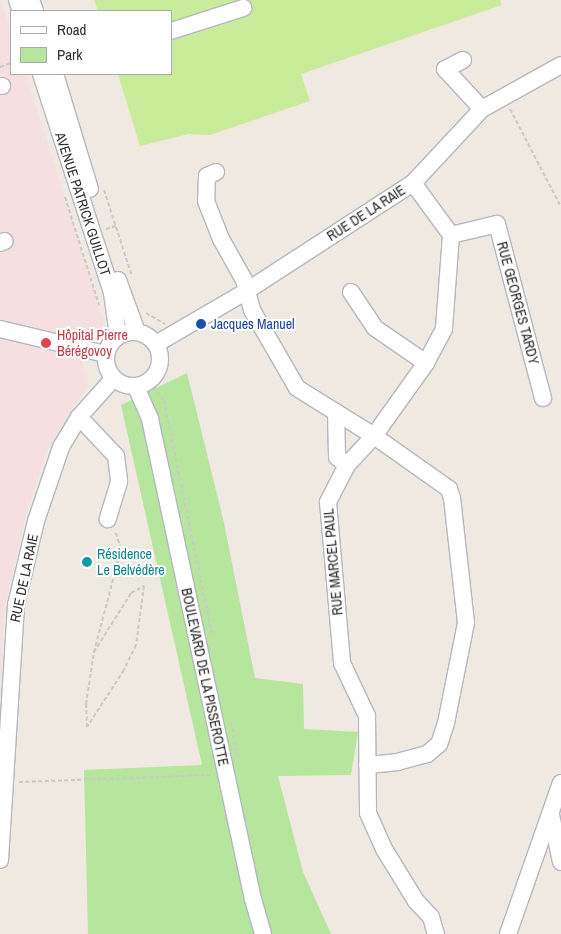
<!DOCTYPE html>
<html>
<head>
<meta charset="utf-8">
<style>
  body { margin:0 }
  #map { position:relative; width:561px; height:934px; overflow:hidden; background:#efe9e1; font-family:"Archivo Narrow",sans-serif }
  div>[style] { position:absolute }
  .medical>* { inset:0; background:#f5dfe0 }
  .green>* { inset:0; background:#b6e59e }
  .pitch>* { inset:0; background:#c9ec9a }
  .path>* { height:2px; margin-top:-1px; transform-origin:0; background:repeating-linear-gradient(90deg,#c9c9c9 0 4px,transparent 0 6.5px) }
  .roads { filter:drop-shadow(1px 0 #b4b7c1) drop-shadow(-1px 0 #b4b7c1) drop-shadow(0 1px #b4b7c1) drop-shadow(0 -1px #b4b7c1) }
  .minor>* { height:16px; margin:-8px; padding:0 8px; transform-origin:8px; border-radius:8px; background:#fff }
  .minor>.ring { margin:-8px; padding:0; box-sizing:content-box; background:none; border:16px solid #fff; border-radius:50% }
  .dots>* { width:14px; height:14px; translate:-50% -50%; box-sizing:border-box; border:2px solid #fff; border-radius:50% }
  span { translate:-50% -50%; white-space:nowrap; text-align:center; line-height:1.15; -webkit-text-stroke:4px #fff; paint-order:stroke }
  .street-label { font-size:14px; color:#2e2e2e }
  .transit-label { font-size:14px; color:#164399 }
  .left { translate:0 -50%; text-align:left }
  .health-label { font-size:14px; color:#be3a42 }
  .culture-label { font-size:14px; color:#0d838f }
  .legend { position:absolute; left:10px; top:10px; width:162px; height:65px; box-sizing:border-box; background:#fff; border:1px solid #ababab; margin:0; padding:6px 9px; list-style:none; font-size:15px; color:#2e2e2e }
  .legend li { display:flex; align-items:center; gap:10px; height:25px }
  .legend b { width:25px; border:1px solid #ababab }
</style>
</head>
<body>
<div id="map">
  <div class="medical">
    <div style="clip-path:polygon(0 0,11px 28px,11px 74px,26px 74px,106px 329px,80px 356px,89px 383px,47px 451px,27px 511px,4px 609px,0 687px)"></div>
  </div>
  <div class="green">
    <div style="clip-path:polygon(187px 373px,224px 523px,255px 678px,303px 684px,304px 729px,358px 732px,351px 775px,278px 776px,303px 872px,331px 934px,88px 934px,84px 770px,202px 765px,121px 405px)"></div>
  </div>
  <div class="pitch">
    <div style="clip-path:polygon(94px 0,500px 0,502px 5px,301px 74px,310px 101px,210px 135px,189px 134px,140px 146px,118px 74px,171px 74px,171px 11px,98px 11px)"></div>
  </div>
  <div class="path">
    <div style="left:0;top:67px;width:12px;rotate:-20deg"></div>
    <div style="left:510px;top:109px;width:110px;rotate:62.5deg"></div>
    <div style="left:104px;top:190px;width:90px;rotate:72deg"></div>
    <div style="left:65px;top:197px;width:113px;rotate:72.5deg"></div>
    <div style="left:106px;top:229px;width:10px;rotate:-17deg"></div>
    <div style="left:146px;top:313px;width:22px;rotate:30deg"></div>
    <div style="left:150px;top:381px;width:24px;rotate:55deg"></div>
    <div style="left:164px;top:401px;width:238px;rotate:78.4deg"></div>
    <div style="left:94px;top:652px;width:70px;rotate:-57.9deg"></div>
    <div style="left:131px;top:593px;width:15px;rotate:-28deg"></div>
    <div style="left:144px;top:586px;width:60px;rotate:97.7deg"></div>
    <div style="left:136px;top:645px;width:28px;rotate:116deg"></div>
    <div style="left:124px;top:670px;width:68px;rotate:123deg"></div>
    <div style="left:87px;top:727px;width:23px;rotate:-92deg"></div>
    <div style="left:86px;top:704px;width:53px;rotate:-81.3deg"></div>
    <div style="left:94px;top:652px;width:106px;rotate:-75.3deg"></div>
    <div style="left:121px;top:549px;width:19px;rotate:-108deg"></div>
    <div style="left:231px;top:722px;width:36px;rotate:79deg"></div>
    <div style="left:19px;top:782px;width:192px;rotate:-2.1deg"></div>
  </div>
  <div class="roads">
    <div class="minor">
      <div style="left:17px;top:0;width:12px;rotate:70deg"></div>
      <div style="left:31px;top:0;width:12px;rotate:70deg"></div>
      <div style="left:171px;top:31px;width:76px;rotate:-17.7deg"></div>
      <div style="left:463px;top:60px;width:20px;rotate:153deg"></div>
      <div style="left:445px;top:69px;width:54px;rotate:47.2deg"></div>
      <div style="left:41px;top:74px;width:230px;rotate:72deg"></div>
      <div style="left:112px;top:293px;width:43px;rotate:82.1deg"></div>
      <div style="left:55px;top:74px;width:120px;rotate:73.1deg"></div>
      <div style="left:0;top:86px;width:2px"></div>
      <div style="left:216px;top:172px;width:10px;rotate:156deg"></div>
      <div style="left:207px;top:176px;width:25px;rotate:92deg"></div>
      <div style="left:206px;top:201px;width:41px;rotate:68.5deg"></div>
      <div style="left:221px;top:239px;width:47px;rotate:60.7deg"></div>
      <div style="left:244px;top:280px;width:31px;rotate:75deg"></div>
      <div style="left:252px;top:310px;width:90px;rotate:60deg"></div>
      <div style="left:297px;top:388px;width:91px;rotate:31.9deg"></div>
      <div style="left:374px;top:436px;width:92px;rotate:35.2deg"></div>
      <div style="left:449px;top:489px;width:9px;rotate:72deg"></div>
      <div style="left:452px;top:498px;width:126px;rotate:83.6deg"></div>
      <div style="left:466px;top:623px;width:102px;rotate:101.3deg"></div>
      <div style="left:446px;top:723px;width:22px;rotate:108deg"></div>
      <div style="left:439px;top:744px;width:16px;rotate:140deg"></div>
      <div style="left:427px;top:754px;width:30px;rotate:165deg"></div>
      <div style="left:398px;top:762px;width:31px;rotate:174deg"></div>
      <div style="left:413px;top:183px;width:64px;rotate:53.8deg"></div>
      <div style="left:451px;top:235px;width:94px;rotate:94.3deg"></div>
      <div style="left:444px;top:329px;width:38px;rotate:118deg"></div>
      <div style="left:426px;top:363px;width:90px;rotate:125.5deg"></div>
      <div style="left:374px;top:436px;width:40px;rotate:133deg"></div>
      <div style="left:347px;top:465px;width:42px;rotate:117.2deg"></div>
      <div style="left:328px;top:502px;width:162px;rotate:85deg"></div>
      <div style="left:342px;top:663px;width:59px;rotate:64.7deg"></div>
      <div style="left:367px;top:716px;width:97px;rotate:89.4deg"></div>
      <div style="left:368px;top:813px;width:39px;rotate:66deg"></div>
      <div style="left:384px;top:849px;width:61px;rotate:58.4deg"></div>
      <div style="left:416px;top:901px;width:22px;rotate:47deg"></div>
      <div style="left:431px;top:917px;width:18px;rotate:74deg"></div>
      <div style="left:451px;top:235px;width:47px;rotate:-13.4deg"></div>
      <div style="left:497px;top:224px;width:180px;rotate:75.2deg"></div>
      <div style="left:0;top:243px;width:5px;rotate:-22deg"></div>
      <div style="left:118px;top:280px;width:55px;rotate:69.9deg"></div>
      <div style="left:351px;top:292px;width:43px;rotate:56.3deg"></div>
      <div style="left:375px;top:328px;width:62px;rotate:34.5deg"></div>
      <div style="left:0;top:329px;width:108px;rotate:13.4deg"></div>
      <div class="ring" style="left:106px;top:332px;width:38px;height:38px"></div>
      <div style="left:156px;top:344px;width:103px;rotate:-30.3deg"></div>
      <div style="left:245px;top:292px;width:200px;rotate:-33deg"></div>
      <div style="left:413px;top:183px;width:101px;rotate:-47deg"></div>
      <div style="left:482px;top:109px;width:90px;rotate:-29.1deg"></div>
      <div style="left:136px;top:387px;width:35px;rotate:66deg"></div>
      <div style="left:150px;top:419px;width:491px;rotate:77.9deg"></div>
      <div style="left:253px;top:899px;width:36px;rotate:74deg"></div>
      <div style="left:336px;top:412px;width:45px;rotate:88.7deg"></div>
      <div style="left:337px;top:457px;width:13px;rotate:39deg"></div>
      <div style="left:79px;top:417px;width:54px;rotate:46.5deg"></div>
      <div style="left:116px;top:456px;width:26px;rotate:83deg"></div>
      <div style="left:119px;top:482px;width:39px;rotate:107deg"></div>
      <div style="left:551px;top:815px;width:48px;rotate:78deg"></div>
      <div style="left:0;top:860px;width:256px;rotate:-86.4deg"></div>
      <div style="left:16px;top:605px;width:86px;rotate:-76.6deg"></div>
      <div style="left:36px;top:521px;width:78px;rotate:-71.3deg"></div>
      <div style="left:61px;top:447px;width:35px;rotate:-59deg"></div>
      <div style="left:79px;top:417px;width:51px;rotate:-48.2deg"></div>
      <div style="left:508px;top:934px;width:160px;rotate:-70.7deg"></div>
    </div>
  </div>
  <div class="dots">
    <div style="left:201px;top:324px;background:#1a4fb4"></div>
    <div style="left:46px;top:343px;background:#e0444e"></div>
    <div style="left:87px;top:562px;background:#0f9aa8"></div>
  </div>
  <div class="street-label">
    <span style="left:83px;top:204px;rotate:72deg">AVENUE PATRICK GUILLOT</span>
    <span style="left:366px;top:213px;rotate:-33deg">RUE DE LA RAIE</span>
    <span style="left:518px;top:303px;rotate:75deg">RUE GEORGES TARDY</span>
    <span style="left:333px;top:562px;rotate:-95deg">RUE MARCEL PAUL</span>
    <span style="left:24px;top:578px;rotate:-78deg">RUE DE LA RAIE</span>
    <span style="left:205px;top:677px;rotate:78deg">BOULEVARD DE LA PISSEROTTE</span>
  </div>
  <div class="transit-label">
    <span class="left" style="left:211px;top:324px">Jacques Manuel</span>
  </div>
  <div class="health-label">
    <span class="left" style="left:57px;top:343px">Hôpital Pierre<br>Bérégovoy</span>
  </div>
  <div class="culture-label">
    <span class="left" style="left:97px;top:562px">Résidence<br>Le Belvédère</span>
  </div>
  <ul class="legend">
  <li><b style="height:6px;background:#fff"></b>Road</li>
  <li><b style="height:14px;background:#b6e59e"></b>Park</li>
  </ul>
</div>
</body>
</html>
